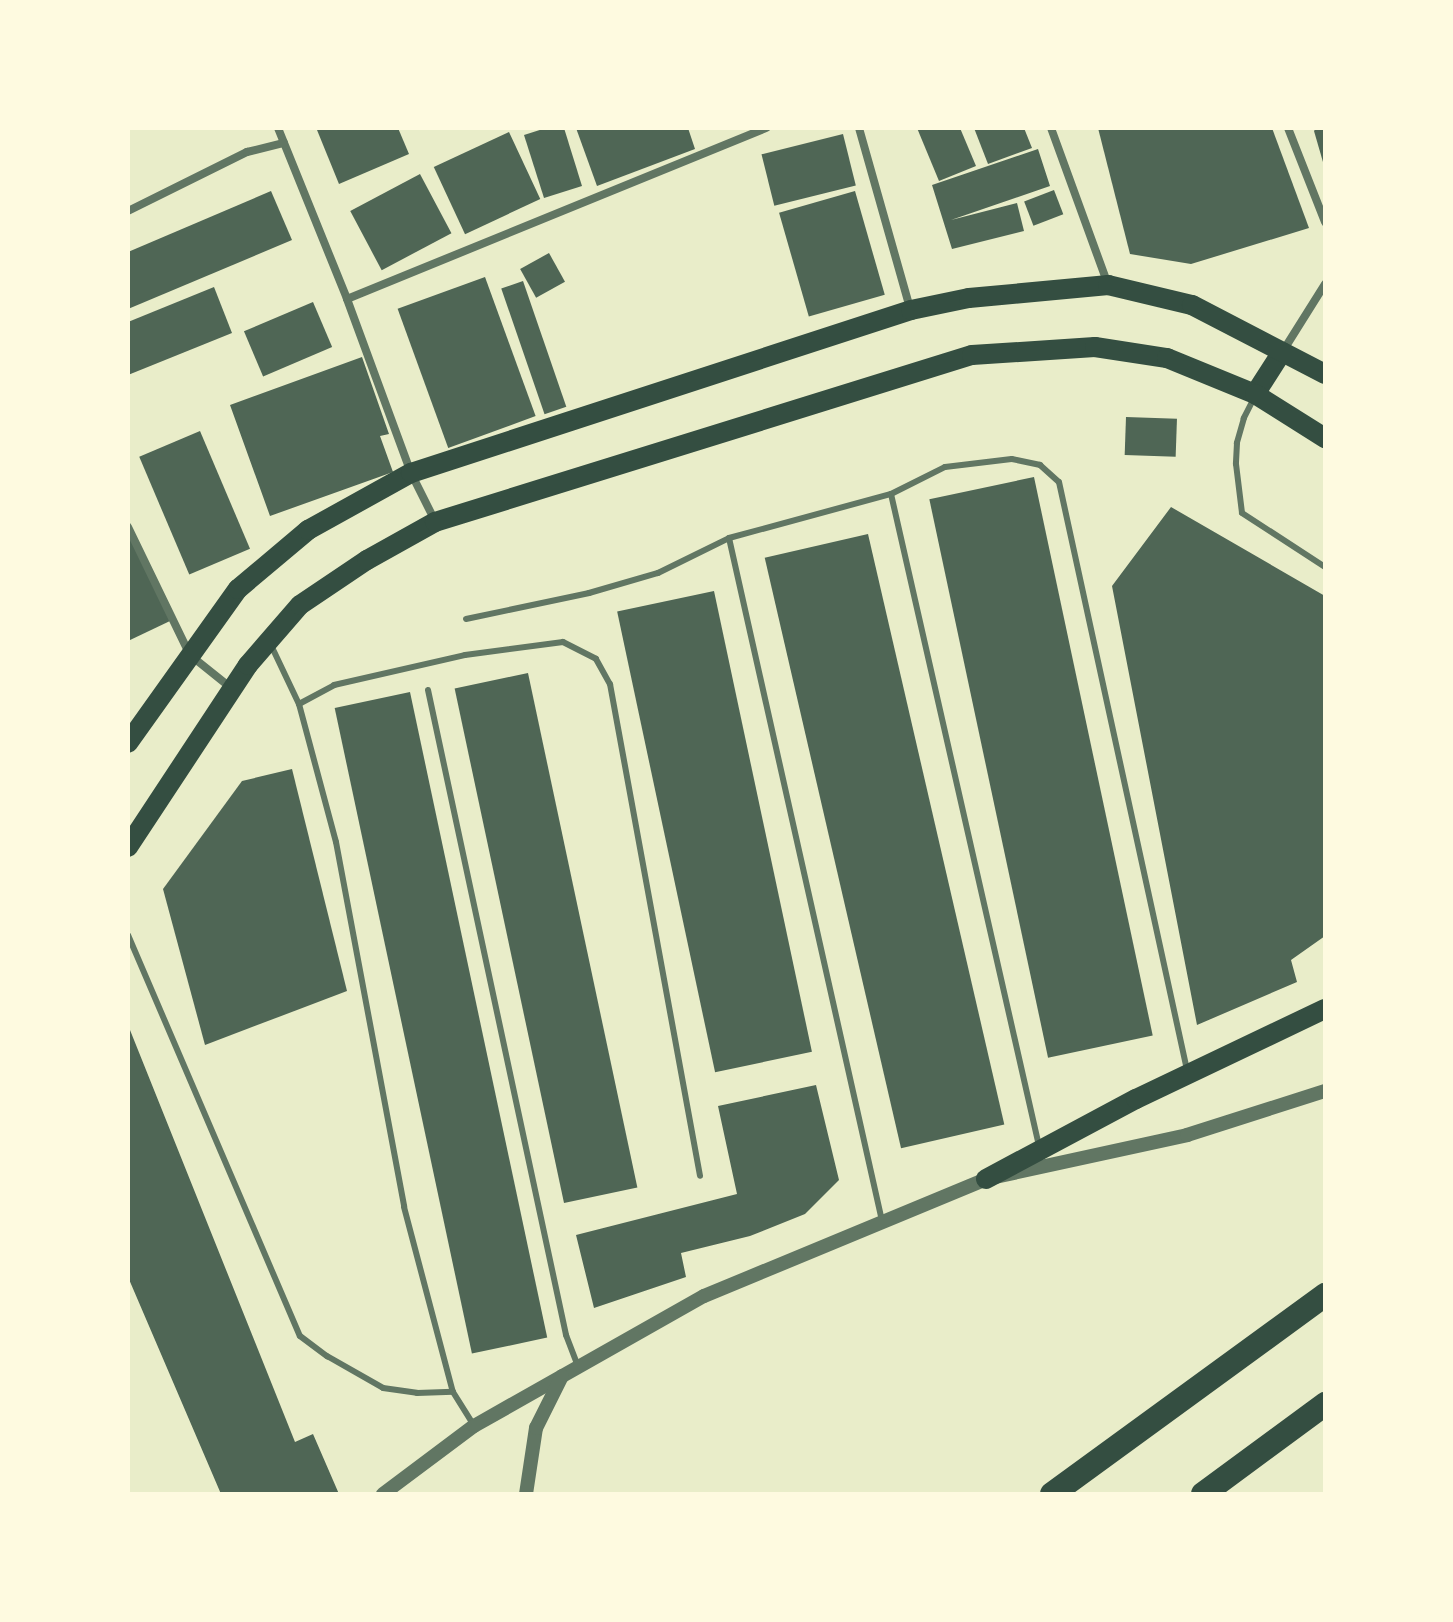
<!DOCTYPE html>
<html>
<head>
<meta charset="utf-8">
<style>
  body { margin:0 }
  #map { position:relative; width:1453px; height:1622px; overflow:hidden; background:#e9edc9; font-family:Montserrat,sans-serif }
  div>[style] { position:absolute }
  .building>* { inset:0; background:#4f6655; transform-origin:0 0 }
  .service>* { height:6px; margin:-3px; padding:0 3px; transform-origin:3px; border-radius:3px; background:#617663 }
  .minor>* { height:8px; margin:-4px; padding:0 4px; transform-origin:4px; border-radius:4px; background:#617663 }
  .tertiary>* { height:14px; margin:-7px; padding:0 7px; transform-origin:7px; border-radius:7px; background:#617663 }
  .primary>* { height:20px; margin:-10px; padding:0 10px; transform-origin:10px; border-radius:10px; background:#344e41 }
  .motorway>* { height:24px; margin:-12px; padding:0 12px; transform-origin:12px; border-radius:12px; background:#344e41 }
  span { translate:-50% -50%; white-space:nowrap; text-align:center; line-height:1.15; -webkit-text-stroke:6px #fefae0; paint-order:stroke }
  .frame { position:absolute; inset:0; border:130px solid #fefae0; pointer-events:none }
</style>
</head>
<body>
<div id="map">
  <div class="building">
    <div style="clip-path:polygon(320px 128px,398px 128px,409px 154px,339px 184px,317px 130px)"></div>
    <div style="clip-path:polygon(546px 128px,564px 128px,582px 186px,544px 198px,524px 135px)"></div>
    <div style="clip-path:polygon(576px 128px,688px 128px,695px 149px,597px 186px)"></div>
    <div style="clip-path:polygon(917px 128px,960px 128px,976px 166px,939px 181px)"></div>
    <div style="clip-path:polygon(974px 128px,1024px 128px,1032px 148px,988px 164px)"></div>
    <div style="clip-path:polygon(1098px 128px,1272px 128px,1309px 228px,1191px 264px,1130px 254px)"></div>
    <div style="clip-path:polygon(1316px 128px,1325px 128px,1325px 169px,1314px 131px)"></div>
    <div style="left:509px;top:132px;width:74px;height:83px;rotate:65deg"></div>
    <div style="left:843px;top:134px;width:53px;height:84px;rotate:76deg"></div>
    <div style="clip-path:polygon(1038px 149px,1050px 186px,951px 220px,1017px 203px,1024px 231px,952px 249px,932px 185px)"></div>
    <div style="left:420px;top:174px;width:67px;height:79px;rotate:62deg"></div>
    <div style="left:1054px;top:190px;width:26px;height:32px;rotate:69deg"></div>
    <div style="clip-path:polygon(271px 191px,292px 240px,128px 309px,128px 252px)"></div>
    <div style="left:855px;top:191px;width:108px;height:79px;rotate:74deg"></div>
    <div style="left:549px;top:253px;width:33px;height:33px;rotate:61deg"></div>
    <div style="left:485px;top:277px;width:148px;height:93px;rotate:70deg"></div>
    <div style="left:523px;top:281px;width:133px;height:23px;rotate:71deg"></div>
    <div style="clip-path:polygon(214px 287px,232px 333px,128px 375px,128px 322px)"></div>
    <div style="left:313px;top:302px;width:49px;height:75px;rotate:67deg"></div>
    <div style="clip-path:polygon(362px 357px,389px 434px,380px 436px,393px 472px,270px 516px,230px 405px)"></div>
    <div style="left:1126px;top:417px;width:51px;height:38px;rotate:2deg"></div>
    <div style="left:200px;top:431px;width:128px;height:66px;rotate:67deg"></div>
    <div style="left:1034px;top:477px;width:571px;height:107px;rotate:78deg"></div>
    <div style="clip-path:polygon(1171px 507px,1325px 596px,1325px 936px,1291px 960px,1297px 982px,1197px 1025px,1112px 586px)"></div>
    <div style="clip-path:polygon(128px 531px,170px 621px,128px 641px)"></div>
    <div style="left:868px;top:534px;width:606px;height:106px;rotate:77deg"></div>
    <div style="left:714px;top:591px;width:471px;height:99px;rotate:78deg"></div>
    <div style="left:528px;top:673px;width:526px;height:75px;rotate:78deg"></div>
    <div style="left:410px;top:692px;width:660px;height:77px;rotate:78deg"></div>
    <div style="clip-path:polygon(292px 769px,347px 991px,205px 1045px,163px 889px,242px 781px)"></div>
    <div style="clip-path:polygon(128px 1025px,295px 1442px,313px 1434px,339px 1494px,221px 1494px,128px 1277px)"></div>
    <div style="clip-path:polygon(816px 1085px,839px 1180px,805px 1214px,750px 1236px,681px 1253px,686px 1277px,594px 1308px,576px 1235px,737px 1194px,718px 1106px)"></div>
  </div>
  <div class="service">
    <div style="left:1255px;top:396px;width:25px;rotate:117deg"></div>
    <div style="left:1244px;top:418px;width:26px;rotate:106deg"></div>
    <div style="left:1237px;top:443px;width:21px;rotate:93deg"></div>
    <div style="left:1236px;top:464px;width:49px;rotate:83deg"></div>
    <div style="left:1242px;top:513px;width:99px;rotate:33deg"></div>
    <div style="left:891px;top:494px;width:669px;rotate:77.21deg"></div>
    <div style="left:729px;top:538px;width:700px;rotate:77.37deg"></div>
    <div style="left:466px;top:619px;width:126px;rotate:-11.9deg"></div>
    <div style="left:589px;top:593px;width:72px;rotate:-16.2deg"></div>
    <div style="left:658px;top:573px;width:79px;rotate:-26.2deg"></div>
    <div style="left:729px;top:538px;width:168px;rotate:-15.2deg"></div>
    <div style="left:891px;top:494px;width:60px;rotate:-26.6deg"></div>
    <div style="left:945px;top:467px;width:67px;rotate:-6.8deg"></div>
    <div style="left:1012px;top:459px;width:29px;rotate:12deg"></div>
    <div style="left:1040px;top:465px;width:25px;rotate:42deg"></div>
    <div style="left:1059px;top:482px;width:602px;rotate:77.72deg"></div>
    <div style="left:270px;top:643px;width:68px;rotate:64.6deg"></div>
    <div style="left:299px;top:704px;width:143px;rotate:75deg"></div>
    <div style="left:336px;top:842px;width:371px;rotate:79.4deg"></div>
    <div style="left:404px;top:1207px;width:191px;rotate:75.2deg"></div>
    <div style="left:428px;top:690px;width:660px;rotate:77.92deg"></div>
    <div style="left:566px;top:1335px;width:33px;rotate:69deg"></div>
    <div style="left:299px;top:704px;width:40px;rotate:-28deg"></div>
    <div style="left:334px;top:685px;width:134px;rotate:-12.9deg"></div>
    <div style="left:465px;top:655px;width:99px;rotate:-7.6deg"></div>
    <div style="left:563px;top:642px;width:37px;rotate:27deg"></div>
    <div style="left:596px;top:659px;width:29px;rotate:61deg"></div>
    <div style="left:610px;top:684px;width:500px;rotate:79.63deg"></div>
    <div style="left:128px;top:935px;width:436px;rotate:66.8deg"></div>
    <div style="left:300px;top:1336px;width:34px;rotate:37deg"></div>
    <div style="left:327px;top:1356px;width:64px;rotate:29.7deg"></div>
    <div style="left:383px;top:1388px;width:34px;rotate:8deg"></div>
    <div style="left:417px;top:1393px;width:36px;rotate:-2deg"></div>
    <div style="left:453px;top:1392px;width:40px;rotate:58deg"></div>
  </div>
  <div class="minor">
    <div style="left:278px;top:128px;width:184px;rotate:68deg"></div>
    <div style="left:347px;top:299px;width:185px;rotate:69.8deg"></div>
    <div style="left:411px;top:473px;width:54px;rotate:63.4deg"></div>
    <div style="left:859px;top:128px;width:187px;rotate:74.2deg"></div>
    <div style="left:1051px;top:128px;width:167px;rotate:70deg"></div>
    <div style="left:1288px;top:128px;width:101px;rotate:68.5deg"></div>
    <div style="left:128px;top:211px;width:133px;rotate:-26.4deg"></div>
    <div style="left:247px;top:152px;width:38px;rotate:-14deg"></div>
    <div style="left:347px;top:299px;width:453px;rotate:-22.2deg"></div>
    <div style="left:1283px;top:351px;width:79px;rotate:-57.9deg"></div>
    <div style="left:128px;top:527px;width:142px;rotate:64.2deg"></div>
    <div style="left:190px;top:655px;width:53px;rotate:38.8deg"></div>
  </div>
  <div class="tertiary">
    <div style="left:383px;top:1494px;width:114px;rotate:-36.8deg"></div>
    <div style="left:474px;top:1426px;width:264px;rotate:-29.5deg"></div>
    <div style="left:704px;top:1296px;width:305px;rotate:-22.5deg"></div>
    <div style="left:986px;top:1179px;width:206px;rotate:-12.3deg"></div>
    <div style="left:1187px;top:1135px;width:145px;rotate:-17.7deg"></div>
    <div style="left:526px;top:1494px;width:67px;rotate:-81.4deg"></div>
    <div style="left:536px;top:1428px;width:58px;rotate:-63.4deg"></div>
  </div>
  <div class="primary">
    <div style="left:1255px;top:394px;width:50px;rotate:-57.3deg"></div>
    <div style="left:128px;top:743px;width:189px;rotate:-54.5deg"></div>
    <div style="left:238px;top:589px;width:92px;rotate:-40.1deg"></div>
    <div style="left:308px;top:530px;width:118px;rotate:-29deg"></div>
    <div style="left:411px;top:473px;width:526px;rotate:-18.06deg"></div>
    <div style="left:911px;top:310px;width:59px;rotate:-11.7deg"></div>
    <div style="left:969px;top:298px;width:140px;rotate:-5.3deg"></div>
    <div style="left:1108px;top:285px;width:86px;rotate:13.4deg"></div>
    <div style="left:1192px;top:305px;width:150px;rotate:27.4deg"></div>
    <div style="left:128px;top:847px;width:218px;rotate:-56.6deg"></div>
    <div style="left:248px;top:665px;width:79px;rotate:-49.1deg"></div>
    <div style="left:300px;top:605px;width:81px;rotate:-33.9deg"></div>
    <div style="left:367px;top:560px;width:78px;rotate:-29.2deg"></div>
    <div style="left:435px;top:522px;width:562px;rotate:-17.28deg"></div>
    <div style="left:972px;top:355px;width:123px;rotate:-3.7deg"></div>
    <div style="left:1095px;top:347px;width:73px;rotate:8.7deg"></div>
    <div style="left:1167px;top:358px;width:95px;rotate:22.2deg"></div>
    <div style="left:1255px;top:394px;width:83px;rotate:32.2deg"></div>
    <div style="left:986px;top:1179px;width:170px;rotate:-28.1deg"></div>
    <div style="left:1136px;top:1099px;width:209px;rotate:-25.5deg"></div>
  </div>
  <div class="motorway">
    <div style="left:1052px;top:1494px;width:338px;rotate:-36.1deg"></div>
    <div style="left:1203px;top:1494px;width:152px;rotate:-36.4deg"></div>
  </div>
  <div class="frame"></div>
</div>
</body>
</html>
